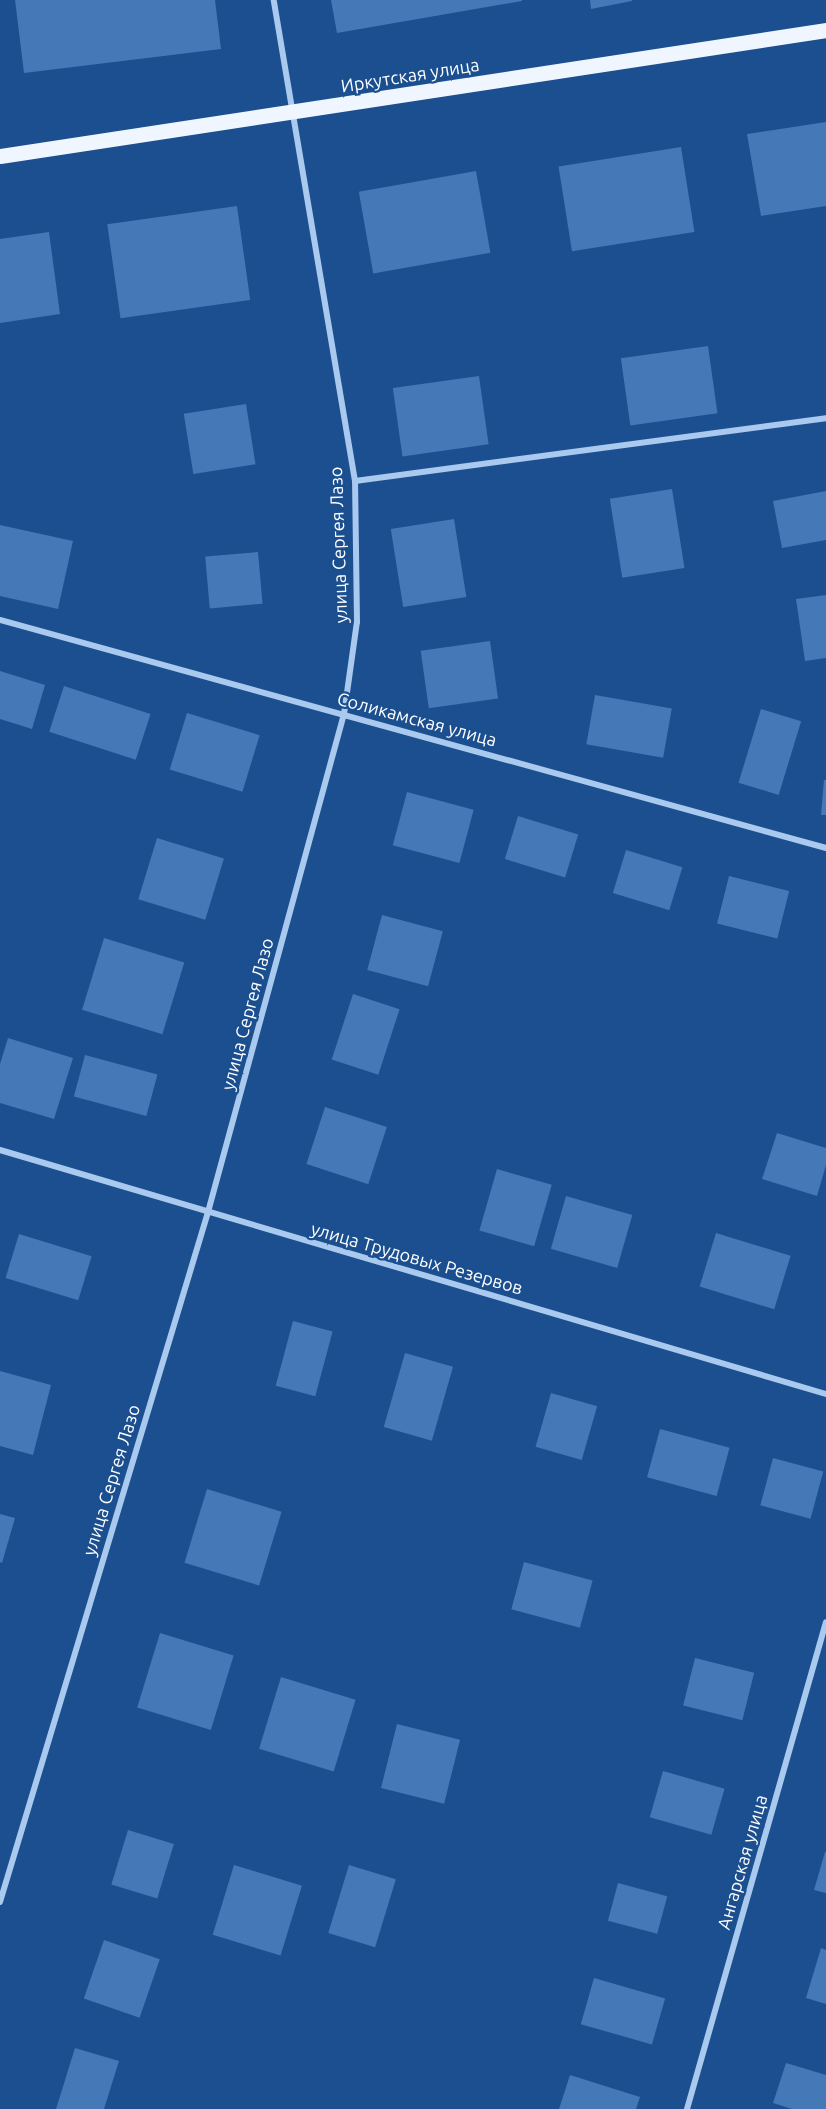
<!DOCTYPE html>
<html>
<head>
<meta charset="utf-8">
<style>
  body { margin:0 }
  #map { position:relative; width:826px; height:2109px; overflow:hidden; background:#1b4f8f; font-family:Ubuntu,sans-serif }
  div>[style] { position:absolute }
  .building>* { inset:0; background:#4478b7; transform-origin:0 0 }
  .street>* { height:6px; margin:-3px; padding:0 3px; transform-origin:3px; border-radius:3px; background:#a9c9ee }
  .primary>* { height:15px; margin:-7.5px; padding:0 7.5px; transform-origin:7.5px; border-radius:7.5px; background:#f0f6ff }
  span { translate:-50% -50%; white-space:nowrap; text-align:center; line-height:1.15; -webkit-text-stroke:4.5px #1b4f8f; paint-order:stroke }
  .street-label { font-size:18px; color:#fff }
</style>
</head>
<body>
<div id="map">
  <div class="building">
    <div style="clip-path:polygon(15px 0,215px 0,221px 49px,24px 73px)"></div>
    <div style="clip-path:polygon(331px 0,522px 0,522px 1px,337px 33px)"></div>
    <div style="clip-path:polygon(590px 0,632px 0,632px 1px,591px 9px)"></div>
    <div style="clip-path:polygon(826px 122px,826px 206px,761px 216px,747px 134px)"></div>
    <div style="left:681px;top:147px;width:86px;height:124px;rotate:81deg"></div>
    <div style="left:476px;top:171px;width:83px;height:119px;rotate:80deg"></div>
    <div style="left:237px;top:206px;width:95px;height:131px;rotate:82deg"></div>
    <div style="clip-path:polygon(49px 232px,60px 314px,0 323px,0 239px)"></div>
    <div style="left:708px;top:346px;width:68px;height:88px;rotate:82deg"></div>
    <div style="left:479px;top:376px;width:69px;height:87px;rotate:82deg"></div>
    <div style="left:246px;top:404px;width:61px;height:63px;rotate:81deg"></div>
    <div style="left:672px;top:489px;width:80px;height:63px;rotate:81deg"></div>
    <div style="clip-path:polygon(826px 491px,826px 540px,782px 548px,773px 501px)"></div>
    <div style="left:454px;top:519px;width:79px;height:64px;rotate:81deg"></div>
    <div style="clip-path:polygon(0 525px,73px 541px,58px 609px,0 596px)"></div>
    <div style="left:258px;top:552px;width:52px;height:53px;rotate:85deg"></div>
    <div style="clip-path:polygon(826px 595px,826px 658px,805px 661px,796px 599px)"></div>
    <div style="left:490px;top:641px;width:58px;height:70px;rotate:82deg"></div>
    <div style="clip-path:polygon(0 671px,45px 685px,32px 729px,0 719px)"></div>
    <div style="left:64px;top:686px;width:91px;height:48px;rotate:18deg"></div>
    <div style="left:595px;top:695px;width:78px;height:50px;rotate:10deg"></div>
    <div style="left:761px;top:709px;width:42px;height:77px;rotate:17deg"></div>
    <div style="left:187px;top:713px;width:76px;height:59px;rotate:17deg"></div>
    <div style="clip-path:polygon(824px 780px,826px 780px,826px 815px,821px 815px)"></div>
    <div style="left:407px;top:792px;width:69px;height:55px;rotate:15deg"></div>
    <div style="left:518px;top:816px;width:63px;height:45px;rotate:17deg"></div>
    <div style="left:157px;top:838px;width:70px;height:64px;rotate:17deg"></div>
    <div style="left:626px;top:850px;width:59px;height:45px;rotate:17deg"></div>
    <div style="left:729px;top:876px;width:62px;height:49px;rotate:14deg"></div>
    <div style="left:382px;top:915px;width:63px;height:57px;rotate:15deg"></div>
    <div style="left:104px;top:938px;width:84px;height:75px;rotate:17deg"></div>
    <div style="left:353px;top:994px;width:49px;height:69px;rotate:18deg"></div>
    <div style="clip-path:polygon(8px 1038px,73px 1058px,54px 1119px,0 1103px,0 1064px)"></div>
    <div style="left:85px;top:1055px;width:75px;height:43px;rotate:15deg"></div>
    <div style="left:325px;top:1107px;width:65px;height:60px;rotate:18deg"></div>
    <div style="clip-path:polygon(777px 1133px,826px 1148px,826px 1165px,817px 1196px,762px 1179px)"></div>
    <div style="left:497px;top:1169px;width:57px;height:64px;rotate:16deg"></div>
    <div style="left:566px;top:1196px;width:69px;height:55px;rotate:16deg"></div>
    <div style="left:716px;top:1233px;width:78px;height:56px;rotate:17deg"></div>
    <div style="left:19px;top:1234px;width:76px;height:46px;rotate:17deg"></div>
    <div style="left:293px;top:1321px;width:41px;height:67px;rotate:15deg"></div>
    <div style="left:405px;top:1353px;width:50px;height:77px;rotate:16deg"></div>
    <div style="clip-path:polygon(0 1371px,51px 1385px,33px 1455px,0 1446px)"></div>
    <div style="left:551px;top:1393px;width:48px;height:56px;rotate:16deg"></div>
    <div style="left:660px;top:1429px;width:72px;height:50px;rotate:15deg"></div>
    <div style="left:773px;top:1458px;width:52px;height:49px;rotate:15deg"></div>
    <div style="left:207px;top:1489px;width:78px;height:77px;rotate:17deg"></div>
    <div style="clip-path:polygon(0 1514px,15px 1518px,2px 1563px,0 1562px)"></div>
    <div style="left:524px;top:1562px;width:71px;height:49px;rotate:15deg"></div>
    <div style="left:160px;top:1633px;width:77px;height:78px;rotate:17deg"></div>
    <div style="left:695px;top:1658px;width:61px;height:49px;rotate:14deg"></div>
    <div style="left:281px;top:1677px;width:78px;height:75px;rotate:17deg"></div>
    <div style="left:397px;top:1724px;width:65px;height:66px;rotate:14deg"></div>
    <div style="left:663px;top:1771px;width:64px;height:48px;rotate:16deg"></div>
    <div style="left:128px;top:1830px;width:48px;height:57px;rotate:17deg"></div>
    <div style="clip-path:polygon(825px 1852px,826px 1852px,826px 1893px,814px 1890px)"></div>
    <div style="left:234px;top:1865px;width:71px;height:73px;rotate:17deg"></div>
    <div style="left:349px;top:1865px;width:49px;height:71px;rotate:17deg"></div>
    <div style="left:618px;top:1883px;width:51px;height:39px;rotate:15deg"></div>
    <div style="left:104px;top:1940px;width:59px;height:62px;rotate:19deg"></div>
    <div style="clip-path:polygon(821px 1948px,826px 1950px,826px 2004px,806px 1998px)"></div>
    <div style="left:594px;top:1978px;width:74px;height:48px;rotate:16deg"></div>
    <div style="clip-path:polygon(75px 2048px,119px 2061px,104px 2109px,56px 2109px)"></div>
    <div style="clip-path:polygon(786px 2063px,826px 2075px,826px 2109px,792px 2109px,773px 2103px)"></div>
    <div style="clip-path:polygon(570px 2075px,640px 2097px,636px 2109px,559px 2109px)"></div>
  </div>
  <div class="street">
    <div style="left:355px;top:481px;width:475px;rotate:-7.6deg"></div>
    <div style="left:0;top:620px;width:857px;rotate:15.43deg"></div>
    <div style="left:0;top:1150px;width:861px;rotate:16.46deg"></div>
    <div style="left:0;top:1902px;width:721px;rotate:-73.22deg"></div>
    <div style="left:208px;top:1212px;width:516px;rotate:-74.73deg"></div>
    <div style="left:344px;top:714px;width:93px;rotate:-82deg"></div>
    <div style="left:357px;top:622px;width:141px;rotate:-90.8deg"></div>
    <div style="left:355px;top:481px;width:488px;rotate:-99.6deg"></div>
    <div style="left:687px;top:2109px;width:506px;rotate:-74.07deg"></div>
  </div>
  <div class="primary">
    <div style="left:0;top:156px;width:836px;rotate:-8.67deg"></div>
  </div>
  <div class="street-label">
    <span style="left:410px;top:75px;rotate:-9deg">Иркутская улица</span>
    <span style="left:338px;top:545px;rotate:-92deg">улица Сергея Лазо</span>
    <span style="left:417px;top:719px;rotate:15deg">Соликамская улица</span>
    <span style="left:247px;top:1014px;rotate:-75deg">улица Сергея Лазо</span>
    <span style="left:417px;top:1258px;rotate:16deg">улица Трудовых Резервов</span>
    <span style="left:111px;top:1480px;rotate:-73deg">улица Сергея Лазо</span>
    <span style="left:742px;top:1862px;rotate:-74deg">Ангарская улица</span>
  </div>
</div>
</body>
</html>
